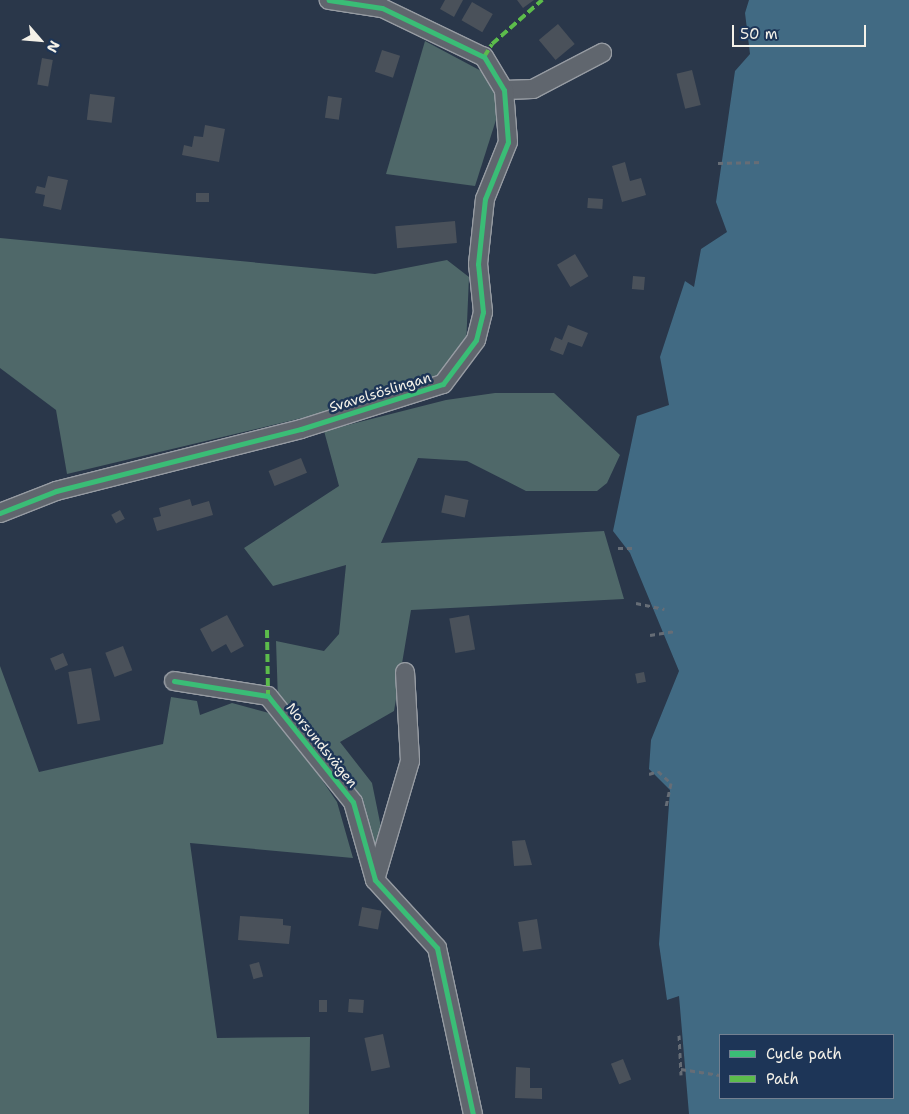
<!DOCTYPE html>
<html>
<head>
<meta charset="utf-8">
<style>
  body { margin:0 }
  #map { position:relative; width:909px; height:1114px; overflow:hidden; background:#2a374a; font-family:"Shantell Sans",sans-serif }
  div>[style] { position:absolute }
  .green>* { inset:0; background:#4f6869 }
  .water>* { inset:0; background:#416a83 }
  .building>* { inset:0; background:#4a515a; transform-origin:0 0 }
  .path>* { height:3px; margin-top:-1.5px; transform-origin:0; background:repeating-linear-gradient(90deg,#666d76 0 5px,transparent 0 9px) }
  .roads { filter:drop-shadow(1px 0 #979ca3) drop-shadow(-1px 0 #979ca3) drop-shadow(0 1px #979ca3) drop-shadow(0 -1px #979ca3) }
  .minor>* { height:18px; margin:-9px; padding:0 9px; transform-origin:9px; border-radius:9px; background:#60666e }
  .quiet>* { height:4px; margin-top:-2px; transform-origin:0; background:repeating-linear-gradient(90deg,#5cbc4b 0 8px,transparent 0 12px) }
  .cycleway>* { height:5px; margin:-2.5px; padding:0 2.5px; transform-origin:2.5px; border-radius:2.5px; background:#3abd76 }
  span { translate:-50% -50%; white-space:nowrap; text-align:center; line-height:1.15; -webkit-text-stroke:5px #1d3557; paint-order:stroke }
  .street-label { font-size:14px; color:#f4f1e8 }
  .legend { position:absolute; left:719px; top:1034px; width:175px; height:65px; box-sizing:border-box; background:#1d3557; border:1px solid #738091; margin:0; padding:6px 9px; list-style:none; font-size:15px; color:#f4f1e8 }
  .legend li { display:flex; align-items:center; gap:10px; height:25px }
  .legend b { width:25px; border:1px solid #738091 }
  .north { position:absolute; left:15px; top:15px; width:50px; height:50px; -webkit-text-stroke:4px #1d3557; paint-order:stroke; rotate:117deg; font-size:14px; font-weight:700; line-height:20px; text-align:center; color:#f4f1e8 }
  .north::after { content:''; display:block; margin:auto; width:18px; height:22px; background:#f4f1e8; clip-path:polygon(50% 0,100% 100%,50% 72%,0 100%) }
  .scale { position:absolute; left:732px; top:25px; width:134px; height:22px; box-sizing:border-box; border:2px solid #f4f1e8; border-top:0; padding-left:6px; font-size:15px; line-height:18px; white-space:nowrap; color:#f4f1e8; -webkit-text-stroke:4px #1d3557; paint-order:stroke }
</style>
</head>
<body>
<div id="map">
  <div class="green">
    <div style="clip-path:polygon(425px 41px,485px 73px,502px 101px,475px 186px,386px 174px)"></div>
    <div style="clip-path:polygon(0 238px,375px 274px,447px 260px,469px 277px,466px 346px,442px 373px,390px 397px,67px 474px,56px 410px,0 368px)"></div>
    <div style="clip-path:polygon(495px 393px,554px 393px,620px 455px,607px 483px,597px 491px,526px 491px,467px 461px,418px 458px,381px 543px,604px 531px,624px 599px,411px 610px,394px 711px,340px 742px,372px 783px,383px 837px,374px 854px,358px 793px,278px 701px,276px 641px,324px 651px,339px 634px,346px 565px,273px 586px,244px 548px,339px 486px,324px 431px,446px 400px)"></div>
    <div style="clip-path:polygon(0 666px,39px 772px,163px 744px,171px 697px,197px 701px,200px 715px,232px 703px,269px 713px,301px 749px,337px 802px,353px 858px,190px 843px,217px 1038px,310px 1037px,309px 1114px,0 1114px)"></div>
  </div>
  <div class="water">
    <div style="clip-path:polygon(evenodd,749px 0,909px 0,909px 1114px,689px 1114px,679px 996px,667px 1000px,659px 944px,670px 790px,649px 769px,651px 740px,679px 671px,630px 553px,613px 531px,637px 416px,669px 405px,660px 357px,685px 281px,694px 287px,701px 249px,727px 232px,716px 202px,735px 71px,750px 54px,745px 13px,749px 0,720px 1035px,893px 1035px,893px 1098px,720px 1098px,720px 1035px)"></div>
  </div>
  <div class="building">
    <div style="clip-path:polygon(445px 0,463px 0,454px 17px,440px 9px)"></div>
    <div style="clip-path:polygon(517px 0,534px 0,523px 8px)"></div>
    <div style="left:472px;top:2px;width:24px;height:21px;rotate:30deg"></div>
    <div style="left:558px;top:24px;width:26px;height:25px;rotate:50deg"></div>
    <div style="left:382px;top:50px;width:19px;height:23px;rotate:18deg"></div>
    <div style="left:42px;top:58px;width:11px;height:27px;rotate:10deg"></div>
    <div style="left:692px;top:70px;width:36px;height:16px;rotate:76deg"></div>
    <div style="left:90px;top:94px;width:25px;height:26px;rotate:7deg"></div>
    <div style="left:328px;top:96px;width:14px;height:22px;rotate:8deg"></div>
    <div style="clip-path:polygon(205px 125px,225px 129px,219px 162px,182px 155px,184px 145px,192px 147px,194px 136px,203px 137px)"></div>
    <div style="clip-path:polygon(625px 162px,630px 181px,641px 178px,646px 195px,622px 202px,612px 166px)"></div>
    <div style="clip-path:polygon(48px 176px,68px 180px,61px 210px,43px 206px,45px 195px,35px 193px,37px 186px,45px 188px)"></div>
    <div style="left:196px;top:193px;width:13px;height:9px"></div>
    <div style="left:588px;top:198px;width:15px;height:10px;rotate:4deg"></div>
    <div style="left:455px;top:221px;width:22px;height:60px;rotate:85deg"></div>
    <div style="left:575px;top:254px;width:26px;height:21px;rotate:59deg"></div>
    <div style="left:633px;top:276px;width:12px;height:13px;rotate:5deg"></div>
    <div style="clip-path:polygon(568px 325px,588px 333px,582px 347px,568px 342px,563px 355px,550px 350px,555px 337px,562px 340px)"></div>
    <div style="left:301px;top:458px;width:16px;height:35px;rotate:68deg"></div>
    <div style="left:445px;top:495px;width:24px;height:18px;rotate:12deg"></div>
    <div style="clip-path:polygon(190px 499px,192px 506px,209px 501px,213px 515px,157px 531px,153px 518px,161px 516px,159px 508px)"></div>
    <div style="left:120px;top:510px;width:10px;height:10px;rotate:61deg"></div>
    <div style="clip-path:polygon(227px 615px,244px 646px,231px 653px,226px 644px,212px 652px,200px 629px)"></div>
    <div style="left:469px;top:615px;width:35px;height:20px;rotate:80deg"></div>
    <div style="left:123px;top:646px;width:26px;height:19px;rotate:69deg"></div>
    <div style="left:63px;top:653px;width:13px;height:14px;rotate:67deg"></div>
    <div style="left:91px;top:668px;width:53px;height:23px;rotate:80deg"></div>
    <div style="left:644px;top:672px;width:10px;height:9px;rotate:79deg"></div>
    <div style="clip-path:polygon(525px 840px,532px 865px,514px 866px,512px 841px)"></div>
    <div style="left:362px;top:907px;width:20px;height:19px;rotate:11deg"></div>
    <div style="clip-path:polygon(240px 916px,283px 919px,283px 925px,291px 926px,289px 944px,238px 940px)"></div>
    <div style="left:537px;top:919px;width:30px;height:19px;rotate:81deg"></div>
    <div style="left:259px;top:962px;width:15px;height:10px;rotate:74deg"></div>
    <div style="left:349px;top:999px;width:15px;height:13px;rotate:4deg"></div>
    <div style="left:319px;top:1000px;width:8px;height:12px"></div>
    <div style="left:383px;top:1034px;width:34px;height:19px;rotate:78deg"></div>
    <div style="left:623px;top:1059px;width:22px;height:13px;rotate:68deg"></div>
    <div style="clip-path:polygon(516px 1067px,530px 1068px,530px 1088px,542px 1088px,542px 1099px,515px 1098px)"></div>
  </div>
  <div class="path">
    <div style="left:718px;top:163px;width:45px;rotate:-1.3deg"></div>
    <div style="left:618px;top:548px;width:15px"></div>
    <div style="left:636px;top:603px;width:29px;rotate:12deg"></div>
    <div style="left:650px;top:635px;width:24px;rotate:-9deg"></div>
    <div style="left:649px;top:774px;width:9px;rotate:-18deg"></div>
    <div style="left:658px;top:771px;width:18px;rotate:43deg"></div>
    <div style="left:671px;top:783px;width:25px;rotate:102deg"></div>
    <div style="left:679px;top:1035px;width:40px;rotate:87.1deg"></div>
    <div style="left:681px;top:1069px;width:39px;rotate:9deg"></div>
  </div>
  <div class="roads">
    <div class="minor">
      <div style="left:504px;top:90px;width:29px;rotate:-2deg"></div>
      <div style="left:533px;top:89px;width:78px;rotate:-27.6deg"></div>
      <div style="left:0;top:513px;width:60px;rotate:-21.4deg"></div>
      <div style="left:56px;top:491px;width:253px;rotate:-14.2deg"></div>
      <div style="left:301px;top:429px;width:149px;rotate:-17.6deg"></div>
      <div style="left:443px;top:384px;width:55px;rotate:-53.1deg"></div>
      <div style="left:476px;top:340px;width:29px;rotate:-76deg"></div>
      <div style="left:483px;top:312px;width:48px;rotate:-95.9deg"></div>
      <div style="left:478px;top:264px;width:65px;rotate:-83.9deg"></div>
      <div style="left:485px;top:199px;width:61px;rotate:-68deg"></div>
      <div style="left:508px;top:142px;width:52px;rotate:-94.4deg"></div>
      <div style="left:504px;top:90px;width:39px;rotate:-121deg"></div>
      <div style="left:484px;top:57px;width:113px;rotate:-154.3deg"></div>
      <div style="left:382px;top:8px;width:54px;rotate:-171.4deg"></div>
      <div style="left:174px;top:681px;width:95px;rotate:9.1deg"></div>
      <div style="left:268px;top:696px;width:136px;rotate:51.3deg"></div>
      <div style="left:353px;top:802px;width:81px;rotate:74.2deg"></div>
      <div style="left:375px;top:880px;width:92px;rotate:47.6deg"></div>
      <div style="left:437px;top:948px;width:170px;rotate:77.8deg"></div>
      <div style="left:375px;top:880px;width:124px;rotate:-73.6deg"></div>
      <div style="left:410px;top:761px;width:89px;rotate:-93.2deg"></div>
    </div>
  </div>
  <div class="quiet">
    <div style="left:484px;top:57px;width:15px;rotate:-58deg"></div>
    <div style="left:492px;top:44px;width:67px;rotate:-41.3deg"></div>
    <div style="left:267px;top:630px;width:66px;rotate:89.1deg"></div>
  </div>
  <div class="cycleway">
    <div style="left:0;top:513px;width:60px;rotate:-21.4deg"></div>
    <div style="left:56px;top:491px;width:253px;rotate:-14.2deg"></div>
    <div style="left:301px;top:429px;width:149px;rotate:-17.6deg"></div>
    <div style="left:443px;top:384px;width:55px;rotate:-53.1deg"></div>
    <div style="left:476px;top:340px;width:29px;rotate:-76deg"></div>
    <div style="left:483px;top:312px;width:48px;rotate:-95.9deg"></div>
    <div style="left:478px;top:264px;width:65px;rotate:-83.9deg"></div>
    <div style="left:485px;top:199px;width:61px;rotate:-68deg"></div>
    <div style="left:508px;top:142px;width:52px;rotate:-94.4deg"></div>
    <div style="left:504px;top:90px;width:39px;rotate:-121deg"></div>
    <div style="left:484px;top:57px;width:113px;rotate:-154.3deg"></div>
    <div style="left:382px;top:8px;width:54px;rotate:-171.4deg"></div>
    <div style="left:174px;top:681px;width:95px;rotate:9.1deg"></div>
    <div style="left:268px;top:696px;width:136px;rotate:51.3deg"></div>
    <div style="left:353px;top:802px;width:81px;rotate:74.2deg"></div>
    <div style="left:375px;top:880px;width:92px;rotate:47.6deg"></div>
    <div style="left:437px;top:948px;width:170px;rotate:77.8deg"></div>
  </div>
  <div class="street-label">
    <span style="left:380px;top:392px;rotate:-17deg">Svavelsöslingan</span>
    <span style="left:322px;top:745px;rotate:51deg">Norsundsvägen</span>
  </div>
  <ul class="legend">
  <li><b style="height:6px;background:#3abd76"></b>Cycle path</li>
  <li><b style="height:6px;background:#5cbc4b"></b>Path</li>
  </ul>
  <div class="north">N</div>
  <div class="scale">50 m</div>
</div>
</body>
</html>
